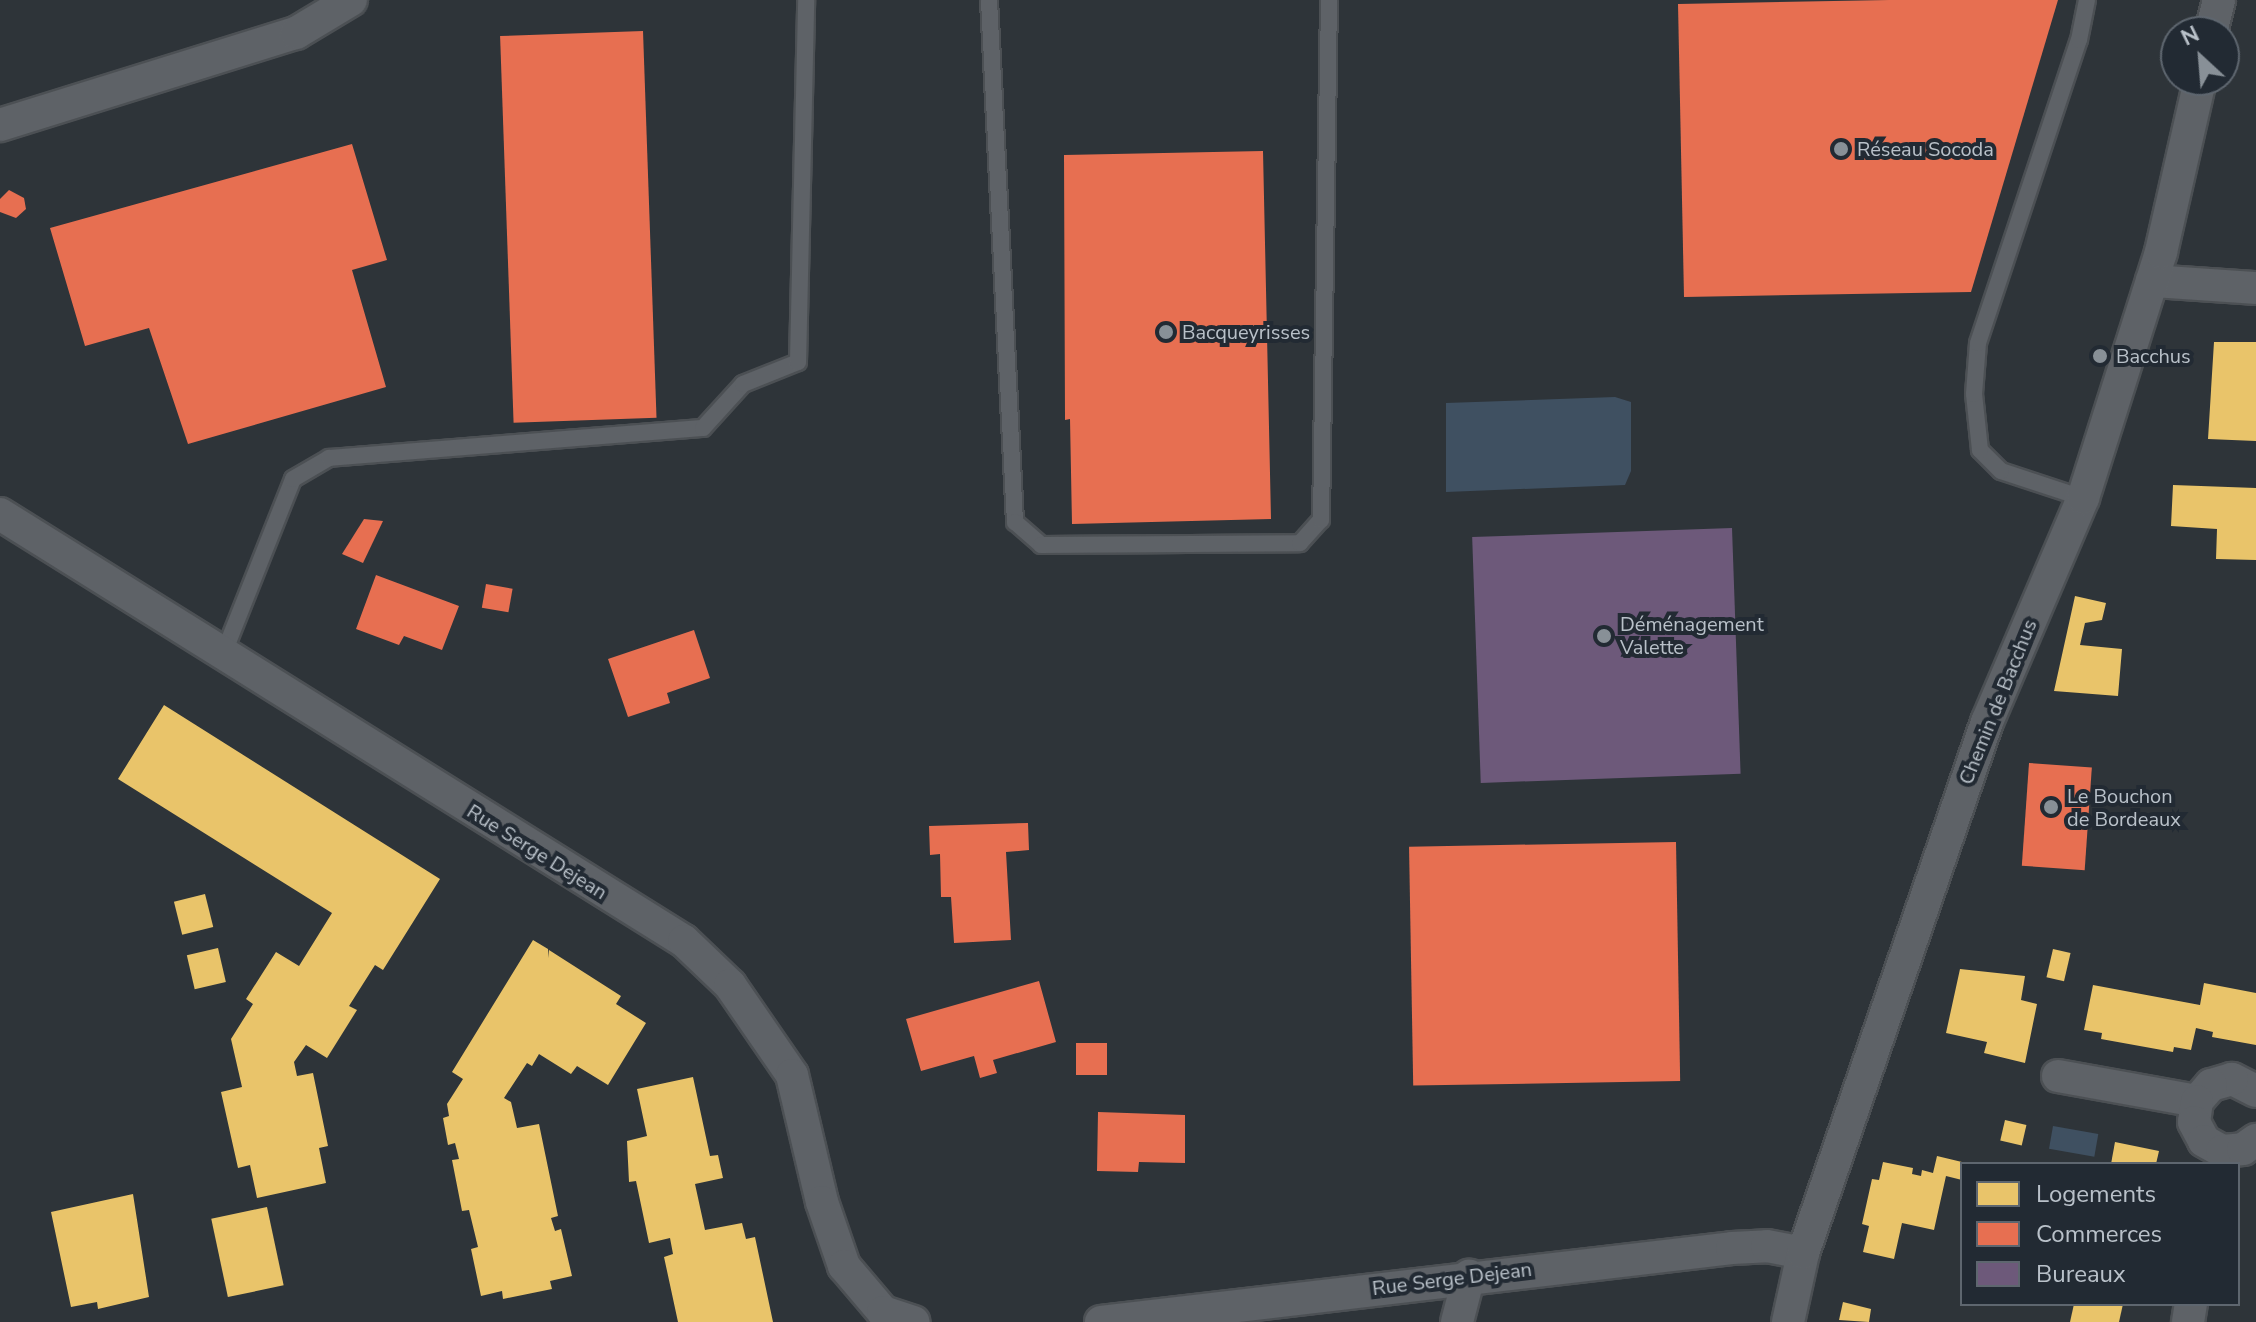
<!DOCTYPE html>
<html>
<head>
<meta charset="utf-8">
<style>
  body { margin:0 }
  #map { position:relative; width:2256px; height:1322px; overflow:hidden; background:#2e3439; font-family:"Nunito Sans",sans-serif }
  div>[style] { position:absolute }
  .water>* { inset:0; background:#3f5061; transform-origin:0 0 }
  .homes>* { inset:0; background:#e9c46a; transform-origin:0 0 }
  .shops>* { inset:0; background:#e76f51; transform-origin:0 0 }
  .offices>* { inset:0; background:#6d597a; transform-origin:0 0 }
  .roads { filter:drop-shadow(2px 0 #4c5054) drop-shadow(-2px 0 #4c5054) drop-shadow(0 2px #4c5054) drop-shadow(0 -2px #4c5054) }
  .service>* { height:16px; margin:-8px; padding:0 8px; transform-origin:8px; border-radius:8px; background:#5e6267 }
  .minor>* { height:32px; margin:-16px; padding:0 16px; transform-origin:16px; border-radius:16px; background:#5e6267 }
  .dots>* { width:22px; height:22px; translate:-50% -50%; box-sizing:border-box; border:4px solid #222a33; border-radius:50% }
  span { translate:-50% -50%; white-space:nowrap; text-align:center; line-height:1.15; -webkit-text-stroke:8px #222a33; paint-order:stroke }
  .poi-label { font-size:20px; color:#b9c1c9 }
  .left { translate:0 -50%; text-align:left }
  .street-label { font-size:20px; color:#b9c1c9 }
  .legend { position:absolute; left:1960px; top:1162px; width:280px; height:144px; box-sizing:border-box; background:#222a33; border:2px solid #5e666f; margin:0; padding:10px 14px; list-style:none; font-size:24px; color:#b9c1c9 }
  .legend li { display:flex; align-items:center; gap:16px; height:40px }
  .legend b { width:40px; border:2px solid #5e666f }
  .north { position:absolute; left:2160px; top:16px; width:80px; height:80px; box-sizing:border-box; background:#222a33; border:2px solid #5e666f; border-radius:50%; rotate:334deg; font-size:22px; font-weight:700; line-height:32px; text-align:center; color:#b9c1c9 }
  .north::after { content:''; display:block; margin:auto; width:28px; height:36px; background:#889097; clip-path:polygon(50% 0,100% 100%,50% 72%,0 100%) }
</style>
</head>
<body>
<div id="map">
  <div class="water">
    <div style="clip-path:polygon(1615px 397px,1631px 402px,1631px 471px,1625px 485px,1446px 492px,1446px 403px)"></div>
    <div style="left:2053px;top:1126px;width:46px;height:23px;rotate:10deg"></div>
  </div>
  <div class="homes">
    <div style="clip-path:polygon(2214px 342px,2256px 342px,2256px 441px,2208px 439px)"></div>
    <div style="clip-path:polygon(2173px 485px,2256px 488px,2256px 560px,2216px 559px,2217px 529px,2171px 526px)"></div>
    <div style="clip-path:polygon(2075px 596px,2106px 603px,2102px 620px,2085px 623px,2080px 645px,2122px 649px,2118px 696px,2054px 691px)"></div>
    <div style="clip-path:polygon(164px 705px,440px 879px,383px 970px,375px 965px,349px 1006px,357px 1010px,327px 1058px,306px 1045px,294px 1062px,297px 1076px,313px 1073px,328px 1146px,319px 1148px,326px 1183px,257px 1198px,250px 1165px,238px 1168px,221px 1092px,242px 1087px,231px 1039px,253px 1004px,246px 999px,276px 952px,299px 966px,332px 913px,118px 779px)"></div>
    <div style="left:205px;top:894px;width:34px;height:32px;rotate:76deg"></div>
    <div style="clip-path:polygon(533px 940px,548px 949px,549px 958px,549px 950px,621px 996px,616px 1004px,646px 1023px,608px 1085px,577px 1066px,571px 1074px,539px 1054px,532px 1066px,527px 1063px,504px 1098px,511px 1102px,517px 1128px,539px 1124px,558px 1216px,551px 1218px,555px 1231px,561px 1229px,572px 1276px,550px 1281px,552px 1289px,503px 1299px,502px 1291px,481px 1296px,471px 1249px,478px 1247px,469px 1210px,462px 1211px,452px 1160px,459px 1159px,455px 1143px,448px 1145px,443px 1118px,449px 1116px,447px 1104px,463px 1079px,452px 1072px)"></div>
    <div style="left:218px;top:948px;width:35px;height:32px;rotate:77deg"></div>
    <div style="left:2053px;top:949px;width:18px;height:29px;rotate:13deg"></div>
    <div style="clip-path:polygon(1960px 969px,2025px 976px,2021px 1000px,2037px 1004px,2025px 1063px,1984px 1053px,1987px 1042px,1946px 1033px)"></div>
    <div style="clip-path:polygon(2204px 983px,2256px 993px,2256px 1045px,2212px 1037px,2213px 1032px,2196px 1028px,2191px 1050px,2174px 1047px,2173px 1052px,2101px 1039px,2102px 1033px,2084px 1030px,2093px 985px,2200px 1005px)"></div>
    <div style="clip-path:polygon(693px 1077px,710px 1156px,718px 1155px,723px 1178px,695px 1184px,705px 1230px,742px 1223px,746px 1239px,755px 1237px,773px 1322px,678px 1322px,664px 1257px,673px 1254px,670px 1238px,649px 1243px,636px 1181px,629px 1182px,627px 1141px,647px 1136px,637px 1089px)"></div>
    <div style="left:2005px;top:1120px;width:22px;height:21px;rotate:13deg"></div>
    <div style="clip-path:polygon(2115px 1142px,2159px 1151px,2156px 1164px,2111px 1164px)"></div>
    <div style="clip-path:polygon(1937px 1156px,1962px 1162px,1962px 1180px,1946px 1176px,1934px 1230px,1902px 1223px,1894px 1259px,1863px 1252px,1869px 1226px,1862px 1224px,1872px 1179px,1879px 1180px,1883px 1162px,1913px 1168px,1912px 1174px,1921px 1176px,1922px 1170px,1933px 1173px)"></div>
    <div style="clip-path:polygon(133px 1194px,149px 1297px,98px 1309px,97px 1302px,71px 1307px,51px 1212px)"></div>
    <div style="left:267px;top:1207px;width:80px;height:57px;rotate:78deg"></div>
    <div style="clip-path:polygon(1843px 1302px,1871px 1309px,1869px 1322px,1839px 1320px)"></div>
    <div style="clip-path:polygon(2074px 1304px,2123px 1304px,2119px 1322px,2070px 1322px)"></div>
  </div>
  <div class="shops">
    <div style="clip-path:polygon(1889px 0,2058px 0,1971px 292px,1684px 297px,1678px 4px)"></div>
    <div style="left:643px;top:31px;width:387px;height:143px;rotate:88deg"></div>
    <div style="clip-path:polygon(352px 144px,387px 260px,352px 270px,386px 387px,188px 444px,149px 328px,85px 346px,50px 228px)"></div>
    <div style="clip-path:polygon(1263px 151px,1271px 519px,1072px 524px,1070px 419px,1065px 420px,1064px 155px)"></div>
    <div style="clip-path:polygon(9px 190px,24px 198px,26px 209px,16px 218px,0 212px,0 199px)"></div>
    <div style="clip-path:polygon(364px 519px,383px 521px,363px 563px,342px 554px)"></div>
    <div style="clip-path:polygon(376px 575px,459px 606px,442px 650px,404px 636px,399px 645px,356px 629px)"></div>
    <div style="left:486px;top:584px;width:27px;height:24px;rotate:10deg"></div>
    <div style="clip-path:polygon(694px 630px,710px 678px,667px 693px,670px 703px,628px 717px,608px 659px)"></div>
    <div style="left:2029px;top:763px;width:63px;height:103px;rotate:4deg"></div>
    <div style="clip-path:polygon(1028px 823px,1029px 850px,1006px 852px,1011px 940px,954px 943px,951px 897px,941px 897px,940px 854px,930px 855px,929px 826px)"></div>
    <div style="left:1676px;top:842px;width:239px;height:267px;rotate:89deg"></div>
    <div style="clip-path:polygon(1039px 981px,1056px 1042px,993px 1060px,997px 1073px,980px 1078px,974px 1056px,921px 1071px,906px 1019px)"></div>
    <div style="left:1107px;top:1043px;width:32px;height:31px;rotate:90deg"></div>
    <div style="clip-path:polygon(1098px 1112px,1185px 1115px,1185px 1163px,1139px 1162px,1138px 1172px,1097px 1171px)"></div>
  </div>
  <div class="offices">
    <div style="left:1732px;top:528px;width:246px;height:260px;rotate:88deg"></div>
  </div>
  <div class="roads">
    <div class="service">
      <div style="left:989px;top:0;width:523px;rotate:87.15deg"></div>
      <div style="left:1015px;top:522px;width:35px;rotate:41deg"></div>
      <div style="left:1041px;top:545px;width:259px;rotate:-0.4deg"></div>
      <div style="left:1300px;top:543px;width:31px;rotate:-48deg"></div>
      <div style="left:1321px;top:520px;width:520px;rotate:-89.12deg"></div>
      <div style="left:2083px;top:498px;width:86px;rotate:-161.8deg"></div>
      <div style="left:2001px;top:471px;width:30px;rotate:-135deg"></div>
      <div style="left:1980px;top:450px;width:56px;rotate:-96.1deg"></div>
      <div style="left:1974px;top:394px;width:51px;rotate:-85.5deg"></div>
      <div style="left:1978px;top:343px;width:319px;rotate:-71.6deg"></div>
      <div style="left:2079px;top:40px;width:41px;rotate:-78.7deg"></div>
      <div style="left:223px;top:655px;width:189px;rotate:-68.3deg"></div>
      <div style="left:293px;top:479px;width:42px;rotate:-30.3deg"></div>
      <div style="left:329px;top:458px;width:375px;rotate:-4.6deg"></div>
      <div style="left:703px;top:428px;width:59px;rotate:-47.7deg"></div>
      <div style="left:743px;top:384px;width:59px;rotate:-21.8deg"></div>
      <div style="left:798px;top:362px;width:362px;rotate:-88.7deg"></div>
    </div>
    <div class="minor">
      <div style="left:2211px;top:32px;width:33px;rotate:-76deg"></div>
      <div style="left:0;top:125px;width:310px;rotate:-17.3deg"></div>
      <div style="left:296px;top:33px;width:64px;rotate:-31deg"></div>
      <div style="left:2152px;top:281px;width:104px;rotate:3.9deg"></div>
      <div style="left:0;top:514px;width:806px;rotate:31.98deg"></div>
      <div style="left:684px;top:941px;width:64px;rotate:43.7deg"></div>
      <div style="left:730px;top:985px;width:109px;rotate:55.4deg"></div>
      <div style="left:792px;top:1075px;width:130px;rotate:76.7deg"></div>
      <div style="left:822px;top:1202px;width:68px;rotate:71deg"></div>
      <div style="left:844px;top:1266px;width:60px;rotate:49.7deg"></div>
      <div style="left:883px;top:1312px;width:32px;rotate:18deg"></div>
      <div style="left:2058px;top:1076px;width:141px;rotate:10.2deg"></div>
      <div style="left:2256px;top:1091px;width:27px;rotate:-153deg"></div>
      <div style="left:2232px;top:1079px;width:22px;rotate:164deg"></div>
      <div style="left:2211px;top:1085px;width:21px;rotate:131deg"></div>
      <div style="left:2197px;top:1101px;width:21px;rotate:98deg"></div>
      <div style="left:2194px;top:1122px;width:21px;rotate:62deg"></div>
      <div style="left:2204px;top:1141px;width:21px;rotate:29deg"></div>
      <div style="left:2222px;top:1151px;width:21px;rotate:-5deg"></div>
      <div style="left:2243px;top:1149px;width:16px;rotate:-35deg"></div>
      <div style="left:1101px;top:1322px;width:635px;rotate:-6.69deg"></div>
      <div style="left:1732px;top:1248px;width:35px;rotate:-3deg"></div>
      <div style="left:1767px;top:1246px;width:37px;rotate:11deg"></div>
      <div style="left:1457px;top:1322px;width:48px;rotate:-75.4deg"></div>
      <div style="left:1788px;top:1322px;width:71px;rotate:-77.7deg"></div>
      <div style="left:1803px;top:1253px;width:562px;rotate:-70.89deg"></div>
      <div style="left:1987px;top:722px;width:244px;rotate:-66.8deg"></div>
      <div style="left:2083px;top:498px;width:258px;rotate:-72.4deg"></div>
      <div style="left:2161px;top:252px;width:176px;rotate:-77.2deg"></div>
      <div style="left:2188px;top:1322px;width:18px;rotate:-81deg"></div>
    </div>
  </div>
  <div class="dots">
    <div style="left:1841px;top:149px;background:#889097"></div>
    <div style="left:1166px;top:332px;background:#889097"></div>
    <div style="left:2100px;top:356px;background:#889097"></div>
    <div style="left:1604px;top:636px;background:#889097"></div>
    <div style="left:2051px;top:807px;background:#889097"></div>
  </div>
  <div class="poi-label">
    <span class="left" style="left:1857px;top:149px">Réseau Socoda</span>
    <span class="left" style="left:1182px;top:332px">Bacqueyrisses</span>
    <span class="left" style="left:2116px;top:356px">Bacchus</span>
    <span class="left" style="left:1620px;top:636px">Déménagement<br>Valette</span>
    <span class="left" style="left:2067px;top:808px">Le Bouchon<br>de Bordeaux</span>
  </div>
  <div class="street-label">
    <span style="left:1998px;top:702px;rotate:-68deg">Chemin de Bacchus</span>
    <span style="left:537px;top:852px;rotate:32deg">Rue Serge Dejean</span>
    <span style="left:1452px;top:1279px;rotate:-7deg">Rue Serge Dejean</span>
  </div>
  <ul class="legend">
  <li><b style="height:22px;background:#e9c46a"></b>Logements</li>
  <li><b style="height:22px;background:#e76f51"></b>Commerces</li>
  <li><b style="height:22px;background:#6d597a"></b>Bureaux</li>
  </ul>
  <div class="north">N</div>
</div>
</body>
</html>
